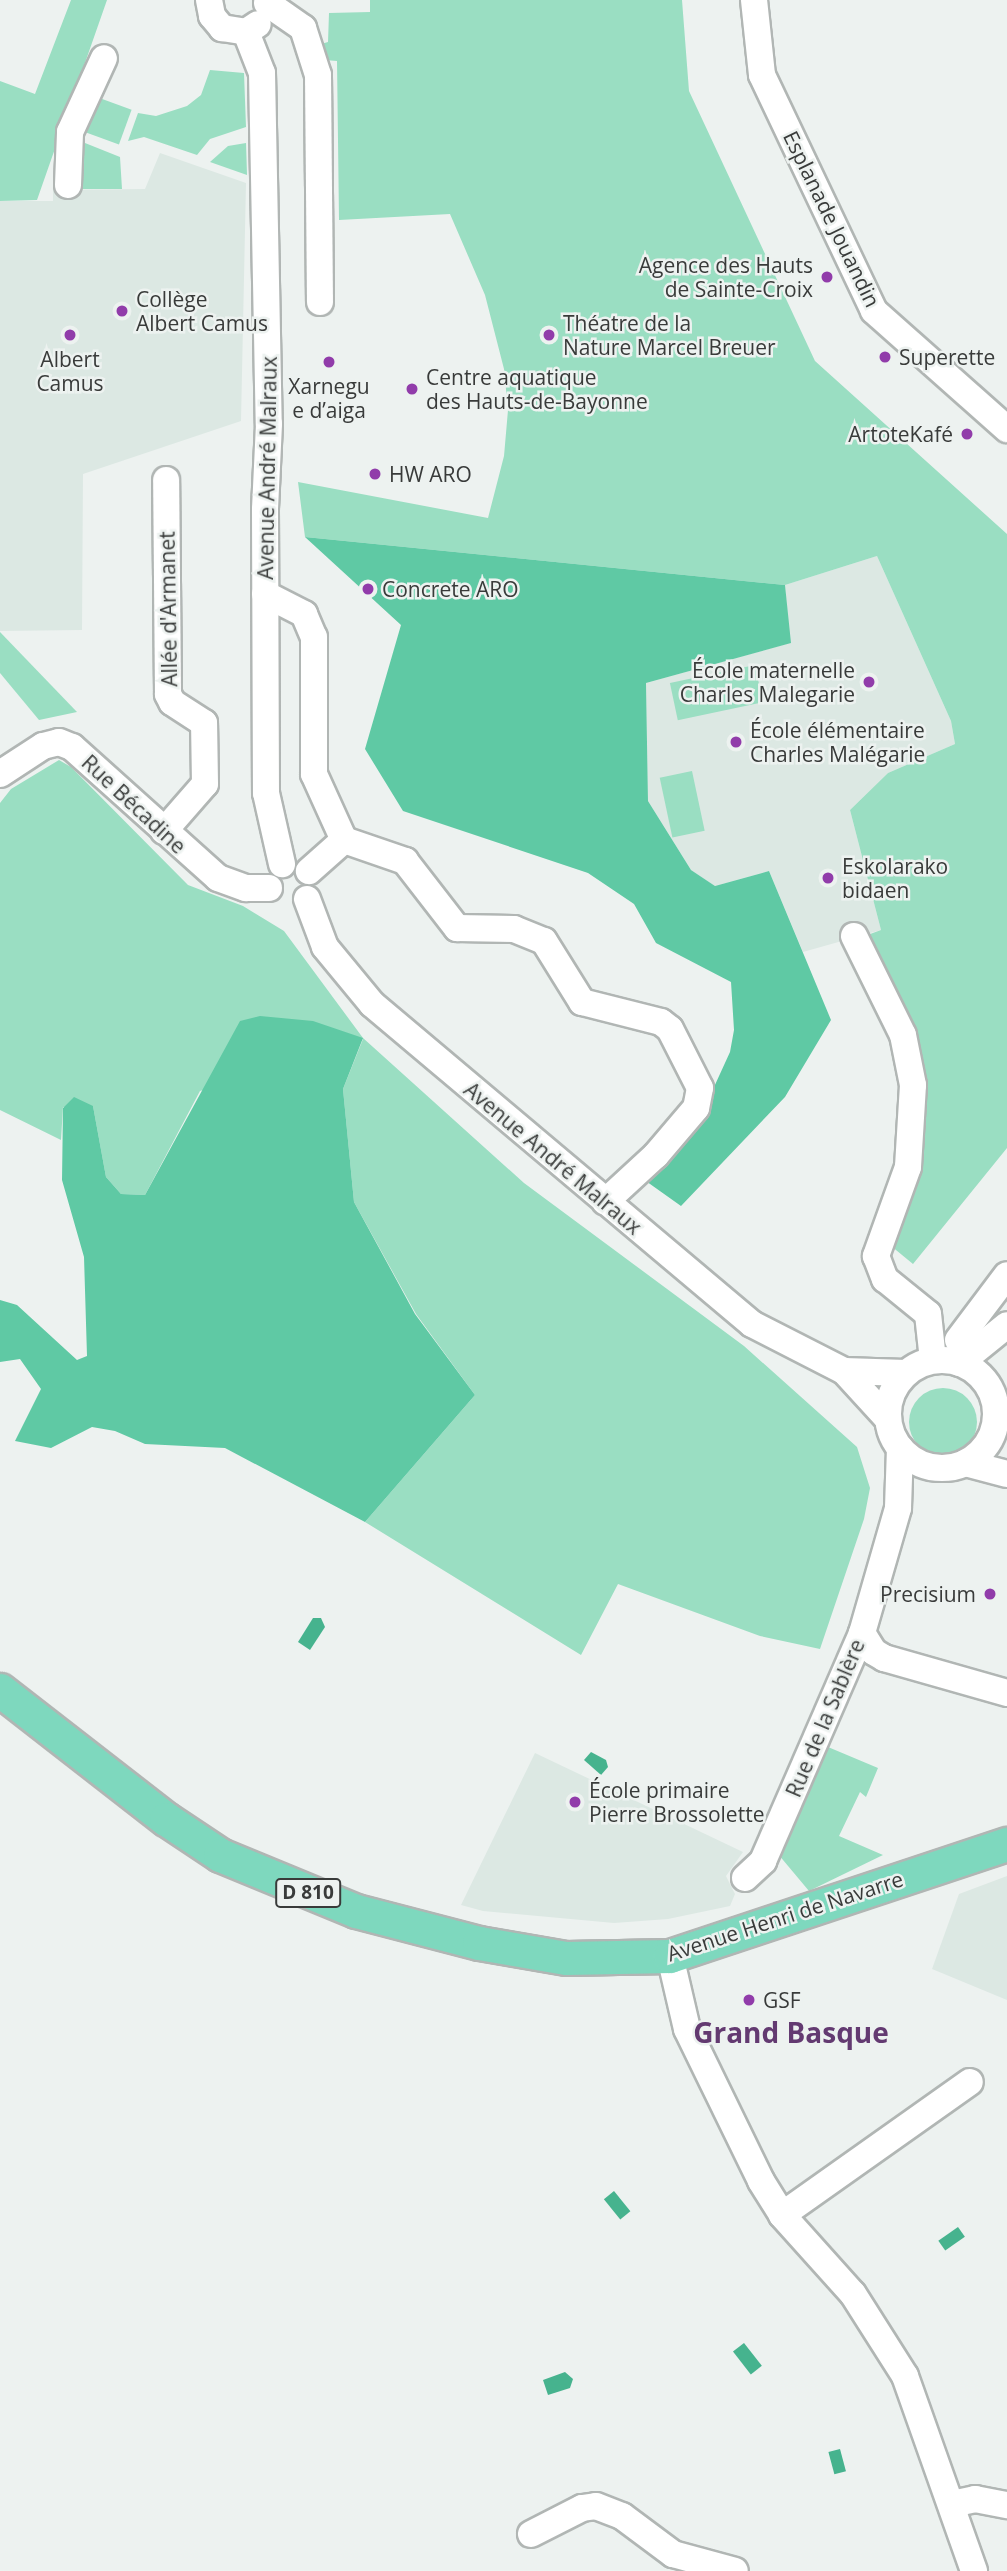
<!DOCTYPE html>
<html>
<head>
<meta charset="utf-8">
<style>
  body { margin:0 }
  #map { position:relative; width:1007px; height:2571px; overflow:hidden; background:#edf2f0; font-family:"Open Sans",sans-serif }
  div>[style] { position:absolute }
  .built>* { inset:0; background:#dce8e3 }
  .green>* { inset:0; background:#9adec2; transform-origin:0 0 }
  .round { border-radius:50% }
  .forest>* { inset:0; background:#5fc9a4 }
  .water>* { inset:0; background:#46b38e; transform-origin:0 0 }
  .roads { filter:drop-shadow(2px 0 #b1b6b4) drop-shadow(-2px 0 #b1b6b4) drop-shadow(0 2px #b1b6b4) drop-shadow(0 -2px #b1b6b4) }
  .minor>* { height:26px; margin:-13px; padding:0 13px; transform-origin:13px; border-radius:13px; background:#fff }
  .minor>.ring { margin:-13px; padding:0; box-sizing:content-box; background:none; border:26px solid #fff; border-radius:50% }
  .major>* { height:33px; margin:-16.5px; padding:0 16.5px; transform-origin:16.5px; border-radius:16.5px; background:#7ed8be }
  .dots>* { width:19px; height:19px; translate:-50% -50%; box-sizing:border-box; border:4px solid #edf2f0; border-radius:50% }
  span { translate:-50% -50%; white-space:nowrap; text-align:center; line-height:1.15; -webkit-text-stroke:5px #edf2f0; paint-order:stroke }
  .shield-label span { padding:2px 5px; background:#edf2f0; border:2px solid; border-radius:5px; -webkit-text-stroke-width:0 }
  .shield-label { font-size:19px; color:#393b3a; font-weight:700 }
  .street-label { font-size:21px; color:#393b3a }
  .poi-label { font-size:21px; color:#393b3a }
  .right { translate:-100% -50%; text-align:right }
  .left { translate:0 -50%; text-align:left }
  .district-label { font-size:28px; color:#633a71; font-weight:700 }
</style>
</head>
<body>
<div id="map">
  <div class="built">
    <div style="clip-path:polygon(160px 153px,246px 183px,241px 421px,83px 474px,82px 630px,0 631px,0 201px,53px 201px,53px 190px,145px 189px)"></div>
    <div style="clip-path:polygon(877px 556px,951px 721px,955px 744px,888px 773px,850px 810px,881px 930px,803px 952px,769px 871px,715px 886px,691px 870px,648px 801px,646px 683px,790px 643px,785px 585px)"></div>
    <div style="clip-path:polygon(535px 1753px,743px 1852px,726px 1876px,735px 1894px,730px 1906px,668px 1919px,614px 1923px,483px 1911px,461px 1905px)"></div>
    <div style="clip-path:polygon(1007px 1876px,1007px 2000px,932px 1969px,959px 1894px)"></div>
  </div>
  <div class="green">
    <div style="clip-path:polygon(71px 0,107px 0,37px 200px,0 201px,0 81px,35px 94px)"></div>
    <div style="clip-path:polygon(370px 0,682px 0,689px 91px,815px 361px,1007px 534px,1007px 1148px,913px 1264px,885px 1241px,918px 1123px,862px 937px,881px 930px,850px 810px,888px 773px,955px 744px,951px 721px,877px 556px,785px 585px,305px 537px,298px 482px,488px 518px,504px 456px,508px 410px,504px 369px,485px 295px,450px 214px,339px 220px,337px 61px,325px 60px,321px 44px,328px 42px,329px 13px,370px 12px)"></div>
    <div style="clip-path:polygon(210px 70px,244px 73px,246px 127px,210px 139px,197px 155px,144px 137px,128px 141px,138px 113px,156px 116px,187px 106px,201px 95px)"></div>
    <div style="left:94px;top:96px;width:40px;height:37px;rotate:20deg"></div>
    <div style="clip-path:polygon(85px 143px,120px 157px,122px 189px,82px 189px,80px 145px)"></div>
    <div style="clip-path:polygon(246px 143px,247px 175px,210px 162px,228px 146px)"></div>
    <div style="clip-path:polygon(0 632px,77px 712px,39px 720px,0 673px)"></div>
    <div style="left:755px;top:665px;width:38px;height:87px;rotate:78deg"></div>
    <div style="clip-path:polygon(59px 760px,71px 767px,188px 885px,243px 906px,284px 931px,363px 1038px,524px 1183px,744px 1346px,857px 1447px,870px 1488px,864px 1519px,820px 1649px,760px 1636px,618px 1584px,581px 1655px,365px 1522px,475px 1395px,416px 1314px,354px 1202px,343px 1089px,363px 1039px,200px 1091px,145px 1195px,121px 1194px,106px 1177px,93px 1106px,63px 1107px,61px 1140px,0 1110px,0 803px,11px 789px)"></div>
    <div style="left:692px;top:771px;width:61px;height:33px;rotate:78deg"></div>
    <div class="round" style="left:909px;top:1388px;width:68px;height:68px"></div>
    <div style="clip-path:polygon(828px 1747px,878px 1768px,866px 1797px,860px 1792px,839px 1836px,883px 1855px,809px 1891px,778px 1854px)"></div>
  </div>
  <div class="forest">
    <div style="clip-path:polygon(305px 537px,785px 585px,791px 643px,646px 683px,648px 801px,691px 870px,715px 886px,769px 871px,831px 1020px,785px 1097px,681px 1206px,643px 1179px,693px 1133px,730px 1052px,734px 1030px,731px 982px,656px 943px,634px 904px,588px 873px,403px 811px,365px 749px,401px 625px)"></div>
    <div style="clip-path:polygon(260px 1016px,313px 1021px,363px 1038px,343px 1089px,354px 1202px,415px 1314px,475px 1395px,365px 1522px,225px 1448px,145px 1444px,115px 1431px,92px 1427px,51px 1448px,15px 1441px,41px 1389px,20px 1359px,0 1362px,0 1300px,17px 1305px,77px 1360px,87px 1356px,84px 1257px,62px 1180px,63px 1108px,74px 1097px,93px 1106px,106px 1177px,121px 1194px,145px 1195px,240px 1021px)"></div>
  </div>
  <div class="water">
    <div style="clip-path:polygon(313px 1618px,321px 1618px,325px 1627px,310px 1650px,298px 1642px)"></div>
    <div style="clip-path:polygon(591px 1752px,606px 1760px,608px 1767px,601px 1775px,584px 1760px)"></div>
    <div style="left:614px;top:2191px;width:26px;height:13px;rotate:51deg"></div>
    <div style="left:958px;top:2227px;width:12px;height:24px;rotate:55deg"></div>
    <div style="left:744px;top:2343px;width:29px;height:14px;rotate:52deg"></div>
    <div style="clip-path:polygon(565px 2372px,573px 2379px,570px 2388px,548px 2395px,543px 2380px)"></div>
    <div style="left:840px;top:2449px;width:23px;height:12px;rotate:75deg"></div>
  </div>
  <div class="roads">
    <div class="minor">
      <div style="left:209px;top:0;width:16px;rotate:79deg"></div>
      <div style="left:212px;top:16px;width:16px;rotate:50deg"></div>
      <div style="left:222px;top:28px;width:24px;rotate:9deg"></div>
      <div style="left:246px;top:32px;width:14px;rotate:-34deg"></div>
      <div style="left:754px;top:0;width:75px;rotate:83.9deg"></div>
      <div style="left:762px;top:75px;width:261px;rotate:64.6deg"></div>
      <div style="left:874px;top:311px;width:178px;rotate:41.6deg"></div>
      <div style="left:267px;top:3px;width:44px;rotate:34.8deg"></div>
      <div style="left:303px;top:28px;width:49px;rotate:72.3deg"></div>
      <div style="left:318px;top:75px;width:227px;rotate:89.5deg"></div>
      <div style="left:246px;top:32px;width:44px;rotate:68.7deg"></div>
      <div style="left:262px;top:73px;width:351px;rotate:88.9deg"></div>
      <div style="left:269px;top:424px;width:86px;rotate:92.7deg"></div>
      <div style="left:265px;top:510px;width:283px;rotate:89.8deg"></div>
      <div style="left:266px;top:793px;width:73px;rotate:77.3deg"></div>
      <div style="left:68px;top:185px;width:53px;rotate:-87.8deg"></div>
      <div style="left:70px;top:132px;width:81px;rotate:-65.3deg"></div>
      <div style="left:265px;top:594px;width:44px;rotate:27.1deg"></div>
      <div style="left:304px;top:614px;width:25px;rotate:67deg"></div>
      <div style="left:314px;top:637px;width:137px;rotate:90deg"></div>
      <div style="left:314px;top:774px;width:72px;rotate:65.6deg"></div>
      <div style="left:344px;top:840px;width:47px;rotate:138.5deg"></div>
      <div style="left:0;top:774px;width:51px;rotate:-33.1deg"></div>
      <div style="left:43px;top:746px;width:16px;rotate:-14deg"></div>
      <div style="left:59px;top:742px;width:14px;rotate:21deg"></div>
      <div style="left:72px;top:747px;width:196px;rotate:41.9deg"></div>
      <div style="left:218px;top:878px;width:30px;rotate:20deg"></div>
      <div style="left:246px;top:888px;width:23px"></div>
      <div style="left:164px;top:831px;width:62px;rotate:-48.9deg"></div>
      <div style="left:205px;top:784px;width:61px;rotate:-90.9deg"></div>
      <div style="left:204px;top:723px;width:38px;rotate:-147deg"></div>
      <div style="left:172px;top:702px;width:9px;rotate:-117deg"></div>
      <div style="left:168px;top:694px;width:214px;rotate:-90.5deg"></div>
      <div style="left:344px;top:840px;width:65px;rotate:19deg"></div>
      <div style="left:405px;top:861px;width:85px;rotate:52.2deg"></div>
      <div style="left:457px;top:928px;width:57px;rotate:1deg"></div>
      <div style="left:514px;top:929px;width:32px;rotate:22deg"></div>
      <div style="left:544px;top:941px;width:72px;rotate:58.1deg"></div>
      <div style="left:582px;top:1002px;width:81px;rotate:14.2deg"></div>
      <div style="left:661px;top:1022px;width:11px;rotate:38deg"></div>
      <div style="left:670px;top:1029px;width:66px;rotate:63deg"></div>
      <div style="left:700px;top:1088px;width:20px;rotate:101deg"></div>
      <div style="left:696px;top:1108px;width:62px;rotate:130.4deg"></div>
      <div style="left:656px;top:1155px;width:69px;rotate:137.3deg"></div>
      <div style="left:307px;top:899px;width:51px;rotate:69.4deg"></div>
      <div style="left:325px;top:947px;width:74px;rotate:50.5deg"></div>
      <div style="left:372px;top:1004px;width:497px;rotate:40.1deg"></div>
      <div style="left:752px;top:1324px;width:103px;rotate:27.1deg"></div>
      <div style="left:844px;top:1371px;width:62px;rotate:1.8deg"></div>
      <div style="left:854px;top:936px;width:110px;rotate:63.7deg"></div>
      <div style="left:903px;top:1035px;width:51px;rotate:78.7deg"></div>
      <div style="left:913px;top:1085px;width:82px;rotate:93.5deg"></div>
      <div style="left:908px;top:1167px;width:95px;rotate:109.8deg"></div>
      <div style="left:876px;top:1256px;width:25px;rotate:69deg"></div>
      <div style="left:885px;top:1279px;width:55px;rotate:39.1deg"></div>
      <div style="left:928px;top:1314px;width:46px;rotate:83.8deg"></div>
      <div style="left:958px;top:1340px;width:81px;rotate:-53deg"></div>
      <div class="ring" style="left:888px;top:1360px;width:82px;height:82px"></div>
      <div style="left:960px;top:1363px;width:60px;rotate:-39deg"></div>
      <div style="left:844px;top:1371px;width:65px;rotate:47.5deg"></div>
      <div style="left:965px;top:1463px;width:43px;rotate:14.7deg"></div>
      <div style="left:862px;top:1633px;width:22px;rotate:58deg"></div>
      <div style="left:874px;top:1652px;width:12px;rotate:31deg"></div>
      <div style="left:884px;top:1658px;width:128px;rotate:15.9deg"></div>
      <div style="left:745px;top:1878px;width:25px;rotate:-43deg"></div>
      <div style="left:763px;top:1861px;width:249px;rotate:-66.5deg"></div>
      <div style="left:862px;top:1633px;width:130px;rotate:-73.9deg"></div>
      <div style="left:898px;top:1508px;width:60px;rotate:-88.1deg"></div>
      <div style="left:670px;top:1956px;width:75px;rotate:76.9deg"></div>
      <div style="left:687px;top:2029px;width:169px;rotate:64deg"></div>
      <div style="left:761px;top:2181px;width:40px;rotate:58deg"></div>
      <div style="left:782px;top:2215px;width:106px;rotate:48.1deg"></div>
      <div style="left:853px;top:2294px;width:97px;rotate:57.6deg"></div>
      <div style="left:905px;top:2376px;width:207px;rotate:70.5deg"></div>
      <div style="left:782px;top:2215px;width:230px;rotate:-35.3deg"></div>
      <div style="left:952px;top:2504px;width:24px;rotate:-12deg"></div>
      <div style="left:975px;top:2499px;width:33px;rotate:11deg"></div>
      <div style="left:531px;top:2534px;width:57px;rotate:-27deg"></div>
      <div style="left:582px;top:2508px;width:14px;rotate:-8deg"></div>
      <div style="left:596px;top:2506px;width:28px;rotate:21deg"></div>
      <div style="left:622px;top:2516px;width:64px;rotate:36.7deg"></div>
      <div style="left:673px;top:2554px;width:64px;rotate:15.3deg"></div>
    </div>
    <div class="major">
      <div style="left:0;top:1690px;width:210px;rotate:37.9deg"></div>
      <div style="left:166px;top:1819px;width:65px;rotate:33.7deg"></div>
      <div style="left:220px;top:1855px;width:147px;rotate:22.4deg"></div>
      <div style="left:356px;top:1911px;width:127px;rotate:14.6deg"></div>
      <div style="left:479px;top:1943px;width:88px;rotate:9.8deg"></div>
      <div style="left:566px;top:1958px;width:104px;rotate:-1.1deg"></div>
      <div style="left:670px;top:1956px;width:355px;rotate:-18.4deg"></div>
    </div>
  </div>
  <div class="dots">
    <div style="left:827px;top:277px;background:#913caa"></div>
    <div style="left:122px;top:311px;background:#913caa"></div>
    <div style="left:70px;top:335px;background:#913caa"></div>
    <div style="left:549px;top:335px;background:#913caa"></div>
    <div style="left:885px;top:357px;background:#913caa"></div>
    <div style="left:329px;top:362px;background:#913caa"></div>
    <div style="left:412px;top:389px;background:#913caa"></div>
    <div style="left:967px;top:434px;background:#913caa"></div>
    <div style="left:375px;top:474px;background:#913caa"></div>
    <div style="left:368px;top:589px;background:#913caa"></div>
    <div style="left:869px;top:682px;background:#913caa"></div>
    <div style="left:736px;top:742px;background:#913caa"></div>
    <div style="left:828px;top:878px;background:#913caa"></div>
    <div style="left:990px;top:1594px;background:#913caa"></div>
    <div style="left:575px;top:1802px;background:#913caa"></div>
    <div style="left:749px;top:2000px;background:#913caa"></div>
  </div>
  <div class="shield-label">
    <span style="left:308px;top:1893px">D 810</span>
  </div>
  <div class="street-label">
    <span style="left:832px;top:219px;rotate:64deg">Esplanade Jouandin</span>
    <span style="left:267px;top:468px;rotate:-89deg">Avenue André Malraux</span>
    <span style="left:168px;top:609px;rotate:-91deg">Allée d'Armanet</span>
    <span style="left:134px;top:804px;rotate:43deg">Rue Bécadine</span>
    <span style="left:553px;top:1158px;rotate:40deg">Avenue André Malraux</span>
    <span style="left:825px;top:1718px;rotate:-67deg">Rue de la Sablère</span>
    <span style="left:785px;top:1916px;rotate:-18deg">Avenue Henri de Navarre</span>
  </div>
  <div class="poi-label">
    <span class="right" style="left:813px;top:277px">Agence des Hauts<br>de Sainte-Croix</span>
    <span class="left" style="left:136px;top:311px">Collège<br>Albert Camus</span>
    <span class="left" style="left:563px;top:335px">Théatre de la<br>Nature Marcel Breuer</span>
    <span class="left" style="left:899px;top:357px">Superette</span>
    <span style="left:70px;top:371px">Albert<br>Camus</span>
    <span class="left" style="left:426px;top:389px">Centre aquatique<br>des Hauts-de-Bayonne</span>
    <span style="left:329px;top:398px">Xarnegu<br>e d’aiga</span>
    <span class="right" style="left:953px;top:434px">ArtoteKafé</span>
    <span class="left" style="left:389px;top:474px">HW ARO</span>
    <span class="left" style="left:382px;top:589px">Concrete ARO</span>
    <span class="right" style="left:855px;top:682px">École maternelle<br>Charles Malegarie</span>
    <span class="left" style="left:750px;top:742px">École élémentaire<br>Charles Malégarie</span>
    <span class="left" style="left:842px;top:878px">Eskolarako<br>bidaen</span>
    <span class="right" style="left:976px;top:1594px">Precisium</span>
    <span class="left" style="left:589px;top:1802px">École primaire<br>Pierre Brossolette</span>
    <span class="left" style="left:763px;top:2000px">GSF</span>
  </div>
  <div class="district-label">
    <span style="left:791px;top:2032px">Grand Basque</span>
  </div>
</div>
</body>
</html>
